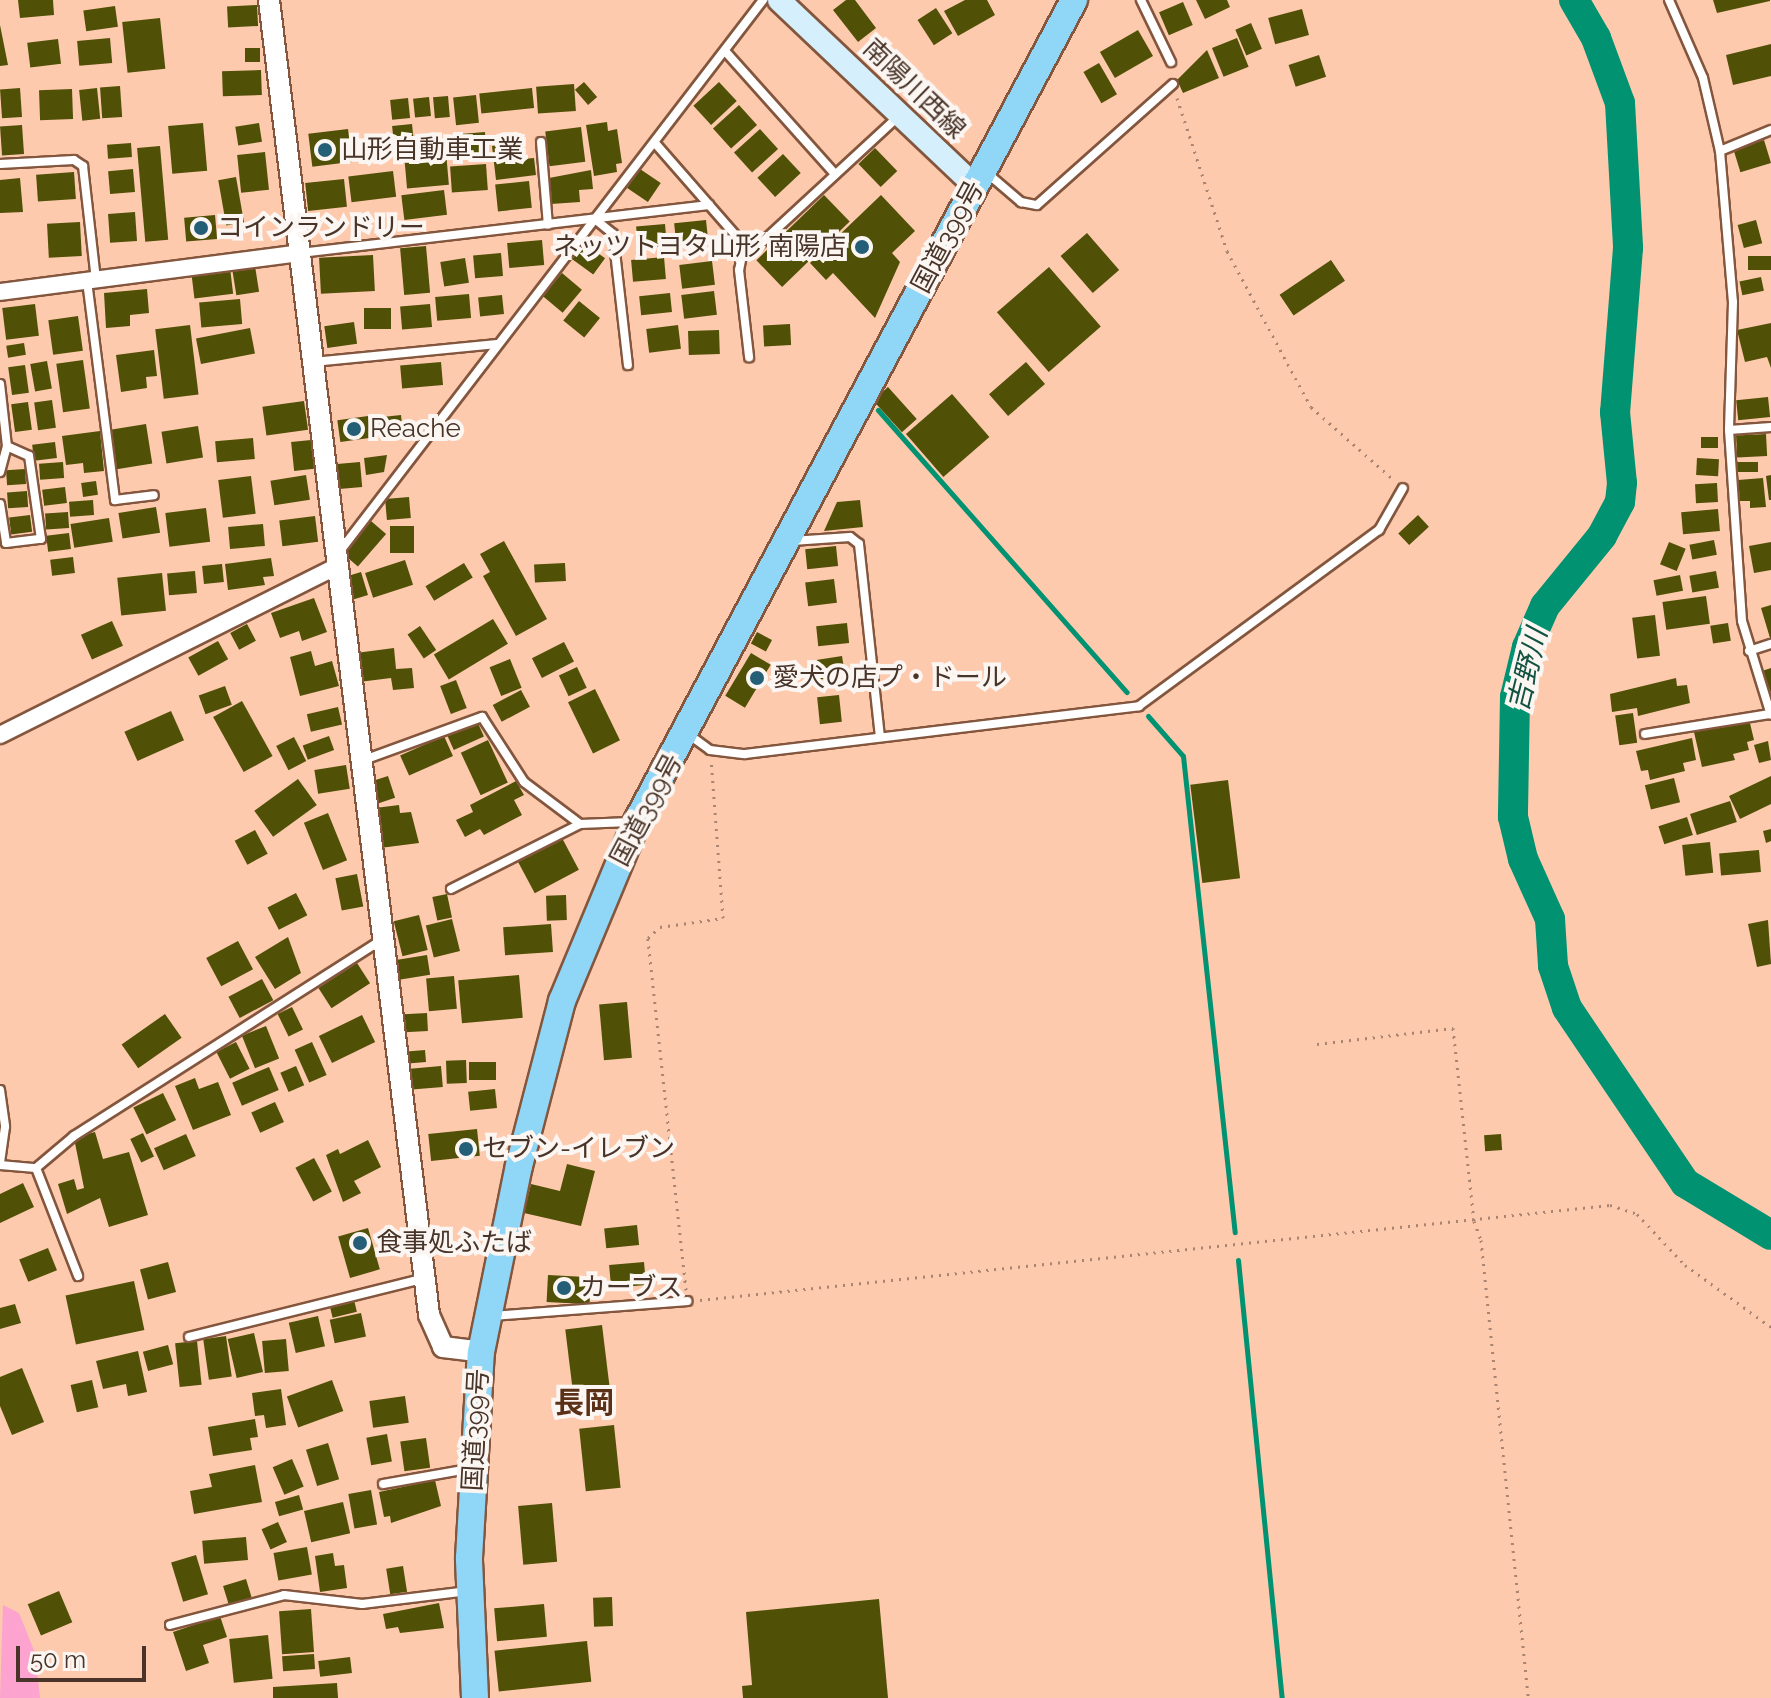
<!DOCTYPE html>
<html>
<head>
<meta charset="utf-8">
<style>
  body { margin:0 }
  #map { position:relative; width:1771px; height:1698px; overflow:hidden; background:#fecaae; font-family:Raleway,"Noto Sans JP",sans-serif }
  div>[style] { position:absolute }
  .green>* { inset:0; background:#fda3cf }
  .stream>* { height:5px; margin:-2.5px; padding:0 2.5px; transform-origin:2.5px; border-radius:2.5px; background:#009271 }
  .river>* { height:30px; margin:-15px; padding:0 15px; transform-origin:15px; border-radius:15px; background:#009271 }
  .building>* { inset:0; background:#505006; transform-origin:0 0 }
  .path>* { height:3px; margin-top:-1.5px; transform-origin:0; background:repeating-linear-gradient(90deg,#a98470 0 2px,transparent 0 8px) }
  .roads { filter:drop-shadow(2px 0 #83563d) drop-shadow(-2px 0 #83563d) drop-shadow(0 2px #83563d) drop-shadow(0 -2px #83563d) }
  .service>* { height:8px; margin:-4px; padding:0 4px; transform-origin:4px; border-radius:4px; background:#fff }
  .minor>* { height:16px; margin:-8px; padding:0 8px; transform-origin:8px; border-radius:8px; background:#fff }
  .tertiary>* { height:20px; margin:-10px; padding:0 10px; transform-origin:10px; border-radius:10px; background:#fff }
  .secondary>* { height:22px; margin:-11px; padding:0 11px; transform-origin:11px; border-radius:11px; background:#d5f0fc }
  .trunk>* { height:26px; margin:-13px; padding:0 13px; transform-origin:13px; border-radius:13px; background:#90d7f7 }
  .dots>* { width:22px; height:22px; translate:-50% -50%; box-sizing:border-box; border:4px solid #fcf6f3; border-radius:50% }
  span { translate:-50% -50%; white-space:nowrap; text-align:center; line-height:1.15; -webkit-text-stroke:8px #fcf6f3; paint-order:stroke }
  .street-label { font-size:26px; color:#483428 }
  .poi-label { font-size:26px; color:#483428 }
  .left { translate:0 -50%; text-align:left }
  .right { translate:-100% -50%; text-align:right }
  .water-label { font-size:28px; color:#125240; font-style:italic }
  .quarter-label { font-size:30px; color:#5a3017; font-weight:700 }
  .scale { position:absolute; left:16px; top:1646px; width:130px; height:36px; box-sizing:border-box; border:4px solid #483428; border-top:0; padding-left:10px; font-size:24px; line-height:28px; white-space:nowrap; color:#483428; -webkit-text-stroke:6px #fcf6f3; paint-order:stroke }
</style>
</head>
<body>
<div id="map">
  <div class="green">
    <div style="clip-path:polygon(3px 1605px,19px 1613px,35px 1653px,40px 1698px,0 1698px)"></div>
  </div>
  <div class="stream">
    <div style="left:878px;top:410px;width:376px;rotate:48.6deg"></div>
    <div style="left:1148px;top:716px;width:53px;rotate:48.8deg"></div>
    <div style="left:1183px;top:756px;width:479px;rotate:83.8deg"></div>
    <div style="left:1238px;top:1260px;width:440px;rotate:84.3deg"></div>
  </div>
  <div class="river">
    <div style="left:1574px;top:0;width:44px;rotate:59.9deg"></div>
    <div style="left:1596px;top:38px;width:69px;rotate:69.7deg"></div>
    <div style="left:1620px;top:103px;width:145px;rotate:86.8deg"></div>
    <div style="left:1628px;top:248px;width:165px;rotate:94.5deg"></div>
    <div style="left:1615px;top:412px;width:71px;rotate:84.4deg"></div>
    <div style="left:1622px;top:483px;width:19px;rotate:96deg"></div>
    <div style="left:1620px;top:502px;width:38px;rotate:118deg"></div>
    <div style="left:1602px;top:536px;width:90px;rotate:129.2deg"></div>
    <div style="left:1545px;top:606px;width:45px;rotate:113.7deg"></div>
    <div style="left:1527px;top:647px;width:51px;rotate:103.5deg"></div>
    <div style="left:1515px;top:697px;width:120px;rotate:91deg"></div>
    <div style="left:1513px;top:817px;width:43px;rotate:76.6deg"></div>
    <div style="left:1523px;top:859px;width:66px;rotate:65.8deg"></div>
    <div style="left:1550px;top:919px;width:47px;rotate:86.3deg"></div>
    <div style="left:1553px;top:966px;width:44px;rotate:71.6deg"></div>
    <div style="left:1567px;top:1008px;width:211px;rotate:56deg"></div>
    <div style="left:1685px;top:1183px;width:100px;rotate:31.2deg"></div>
  </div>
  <div class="building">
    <div style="clip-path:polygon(18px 0,53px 0,54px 15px,20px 18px)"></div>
    <div style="clip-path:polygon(846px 0,855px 0,876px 28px,858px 42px,833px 10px)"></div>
    <div style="clip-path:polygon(965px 0,987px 0,995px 15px,958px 36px,944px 11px)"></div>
    <div style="clip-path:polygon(1196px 0,1227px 0,1230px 7px,1205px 19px)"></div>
    <div style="clip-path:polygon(1713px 0,1770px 0,1770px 1px,1717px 13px)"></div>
    <div style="left:1183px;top:2px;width:25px;height:26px;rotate:67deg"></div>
    <div style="left:257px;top:5px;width:21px;height:30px;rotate:87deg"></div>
    <div style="left:115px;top:6px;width:21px;height:32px;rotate:82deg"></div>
    <div style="left:936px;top:8px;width:30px;height:22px;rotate:57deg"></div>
    <div style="left:1302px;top:9px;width:27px;height:35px;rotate:75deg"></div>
    <div style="left:160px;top:18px;width:51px;height:38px;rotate:84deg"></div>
    <div style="left:1251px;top:23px;width:28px;height:17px;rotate:67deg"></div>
    <div style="clip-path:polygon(0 25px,8px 65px,0 66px)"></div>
    <div style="left:1138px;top:30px;width:30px;height:44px;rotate:60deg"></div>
    <div style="left:110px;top:38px;width:25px;height:33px;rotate:85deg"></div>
    <div style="left:1237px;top:38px;width:31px;height:27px;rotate:68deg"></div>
    <div style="left:58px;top:39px;width:25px;height:31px;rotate:83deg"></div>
    <div style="clip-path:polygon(1771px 44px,1771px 76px,1733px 85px,1726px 55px)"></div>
    <div style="left:245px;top:48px;width:15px;height:14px"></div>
    <div style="clip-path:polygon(1207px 50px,1219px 78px,1183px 93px,1177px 80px)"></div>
    <div style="left:1319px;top:55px;width:23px;height:32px;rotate:72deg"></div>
    <div style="left:1099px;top:63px;width:36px;height:18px;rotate:60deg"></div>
    <div style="left:261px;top:70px;width:25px;height:39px;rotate:88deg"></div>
    <div style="left:584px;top:82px;width:20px;height:12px;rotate:49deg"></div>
    <div style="left:719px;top:82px;width:26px;height:35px;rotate:47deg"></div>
    <div style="left:574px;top:84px;width:27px;height:38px;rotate:86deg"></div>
    <div style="left:120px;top:86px;width:31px;height:20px;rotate:86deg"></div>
    <div style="left:20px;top:88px;width:29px;height:20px;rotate:86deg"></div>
    <div style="left:97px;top:88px;width:31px;height:18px;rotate:84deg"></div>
    <div style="left:532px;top:88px;width:20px;height:53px;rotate:84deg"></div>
    <div style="left:72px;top:89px;width:30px;height:33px;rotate:88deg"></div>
    <div style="left:476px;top:95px;width:28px;height:23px;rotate:84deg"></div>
    <div style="left:448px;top:96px;width:21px;height:15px;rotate:85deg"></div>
    <div style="left:429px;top:97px;width:19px;height:16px;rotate:84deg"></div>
    <div style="left:408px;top:98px;width:20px;height:18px;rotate:84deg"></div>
    <div style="left:739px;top:105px;width:27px;height:35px;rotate:48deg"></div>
    <div style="clip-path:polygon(607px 122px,608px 131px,617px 129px,622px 163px,616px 164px,617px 172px,594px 176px,586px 125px)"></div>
    <div style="left:203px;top:123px;width:48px;height:35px;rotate:85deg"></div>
    <div style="left:259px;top:123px;width:19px;height:24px;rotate:81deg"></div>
    <div style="left:412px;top:124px;width:20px;height:20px;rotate:84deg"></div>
    <div style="left:22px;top:125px;width:29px;height:22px;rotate:86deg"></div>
    <div style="left:581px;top:127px;width:35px;height:36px;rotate:83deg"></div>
    <div style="left:348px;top:129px;width:33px;height:40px;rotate:83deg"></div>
    <div style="left:760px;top:129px;width:27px;height:35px;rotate:48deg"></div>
    <div style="clip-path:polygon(485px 132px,486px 157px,450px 154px,448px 135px)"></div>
    <div style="left:1764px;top:140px;width:24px;height:32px;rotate:73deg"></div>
    <div style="clip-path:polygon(521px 142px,523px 159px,534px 158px,536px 175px,496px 180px,492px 146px)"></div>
    <div style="left:131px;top:143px;width:14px;height:24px;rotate:86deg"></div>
    <div style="left:160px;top:146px;width:94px;height:23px;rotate:85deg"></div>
    <div style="left:875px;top:148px;width:32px;height:23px;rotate:46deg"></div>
    <div style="left:265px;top:152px;width:38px;height:28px;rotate:84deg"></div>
    <div style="left:446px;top:152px;width:33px;height:42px;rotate:85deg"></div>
    <div style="left:783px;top:154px;width:26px;height:35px;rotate:47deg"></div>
    <div style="left:486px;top:164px;width:26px;height:36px;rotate:86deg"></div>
    <div style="left:133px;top:169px;width:23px;height:25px;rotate:85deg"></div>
    <div style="left:640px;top:169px;width:25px;height:23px;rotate:34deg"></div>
    <div style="clip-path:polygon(591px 170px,593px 189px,579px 190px,580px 202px,551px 204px,549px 178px)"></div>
    <div style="left:393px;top:171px;width:26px;height:45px;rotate:83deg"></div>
    <div style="left:74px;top:172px;width:27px;height:38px;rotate:86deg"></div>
    <div style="left:236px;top:177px;width:46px;height:18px;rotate:80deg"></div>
    <div style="clip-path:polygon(20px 178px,23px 212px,0 213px,0 180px)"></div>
    <div style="left:344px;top:179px;width:28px;height:39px;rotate:84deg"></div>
    <div style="left:529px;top:181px;width:27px;height:34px;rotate:84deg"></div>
    <div style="left:444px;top:190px;width:25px;height:43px;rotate:83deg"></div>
    <div style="left:824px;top:195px;width:37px;height:94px;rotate:46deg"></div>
    <div style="clip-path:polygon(881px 195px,915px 231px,892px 253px,900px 262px,875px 318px,833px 273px,826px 280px,810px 263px)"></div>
    <div style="left:135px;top:212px;width:29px;height:27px;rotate:86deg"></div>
    <div style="left:215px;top:215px;width:24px;height:31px;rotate:85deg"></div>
    <div style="left:706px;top:220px;width:19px;height:32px;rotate:84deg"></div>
    <div style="left:1756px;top:220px;width:24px;height:19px;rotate:75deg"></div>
    <div style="left:80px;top:222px;width:34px;height:33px;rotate:87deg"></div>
    <div style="left:665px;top:224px;width:22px;height:29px;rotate:85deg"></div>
    <div style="left:1087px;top:233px;width:49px;height:35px;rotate:49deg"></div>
    <div style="left:542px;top:240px;width:25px;height:35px;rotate:85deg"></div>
    <div style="left:584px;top:243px;width:26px;height:20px;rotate:36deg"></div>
    <div style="left:426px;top:246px;width:47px;height:26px;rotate:85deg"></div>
    <div style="left:501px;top:253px;width:23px;height:28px;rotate:85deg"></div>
    <div style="left:373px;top:255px;width:36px;height:54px;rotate:87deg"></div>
    <div style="left:1771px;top:256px;width:14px;height:23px;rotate:90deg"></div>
    <div style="left:664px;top:257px;width:22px;height:33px;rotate:85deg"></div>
    <div style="left:465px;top:258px;width:25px;height:25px;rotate:81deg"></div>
    <div style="left:1331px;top:260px;width:25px;height:62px;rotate:56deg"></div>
    <div style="left:712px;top:261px;width:24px;height:33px;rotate:83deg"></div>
    <div style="left:255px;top:266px;width:26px;height:23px;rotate:81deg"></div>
    <div style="left:1049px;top:267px;width:79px;height:69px;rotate:49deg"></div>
    <div style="left:230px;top:268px;width:26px;height:39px;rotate:83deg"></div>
    <div style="left:562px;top:273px;width:26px;height:30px;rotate:40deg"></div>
    <div style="left:1761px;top:277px;width:14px;height:22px;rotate:78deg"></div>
    <div style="clip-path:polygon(147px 289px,149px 313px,130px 315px,130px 326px,106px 328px,104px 293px)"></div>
    <div style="left:714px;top:291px;width:24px;height:33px;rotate:83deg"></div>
    <div style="left:670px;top:293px;width:19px;height:31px;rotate:84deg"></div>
    <div style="left:469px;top:294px;width:24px;height:34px;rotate:85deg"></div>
    <div style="left:502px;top:295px;width:19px;height:24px;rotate:84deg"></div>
    <div style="left:240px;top:299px;width:25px;height:41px;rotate:85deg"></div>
    <div style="left:579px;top:301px;width:27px;height:25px;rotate:39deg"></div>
    <div style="left:35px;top:304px;width:32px;height:33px;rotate:83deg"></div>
    <div style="left:430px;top:304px;width:23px;height:30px;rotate:85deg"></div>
    <div style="left:391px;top:308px;width:21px;height:27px;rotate:90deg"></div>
    <div style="left:78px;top:316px;width:35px;height:30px;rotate:82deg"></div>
    <div style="left:354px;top:322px;width:22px;height:30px;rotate:82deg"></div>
    <div style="clip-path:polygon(1771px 323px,1771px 368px,1767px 357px,1745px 362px,1737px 330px)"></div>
    <div style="left:790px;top:324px;width:21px;height:27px;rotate:87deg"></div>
    <div style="left:190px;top:325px;width:70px;height:35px;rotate:83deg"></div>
    <div style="left:678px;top:325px;width:24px;height:32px;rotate:83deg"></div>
    <div style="left:250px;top:328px;width:26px;height:55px;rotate:79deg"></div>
    <div style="left:719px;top:330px;width:24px;height:31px;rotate:88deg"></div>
    <div style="left:24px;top:343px;width:12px;height:18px;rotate:81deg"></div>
    <div style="clip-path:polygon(154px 350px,157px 376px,146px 377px,147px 388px,121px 392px,116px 355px)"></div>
    <div style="left:83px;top:360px;width:49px;height:27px;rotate:82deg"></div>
    <div style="left:47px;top:361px;width:28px;height:17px;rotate:80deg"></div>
    <div style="left:441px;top:362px;width:23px;height:41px;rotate:85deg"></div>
    <div style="left:1026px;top:362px;width:29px;height:49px;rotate:49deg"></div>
    <div style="left:25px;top:365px;width:28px;height:17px;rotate:82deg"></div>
    <div style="left:888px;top:387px;width:43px;height:20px;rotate:48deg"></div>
    <div style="left:952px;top:394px;width:57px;height:61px;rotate:49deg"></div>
    <div style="left:1768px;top:397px;width:20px;height:32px;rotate:84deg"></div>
    <div style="left:52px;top:400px;width:28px;height:18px;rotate:82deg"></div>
    <div style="left:304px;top:401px;width:29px;height:42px;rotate:82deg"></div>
    <div style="left:28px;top:402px;width:28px;height:17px;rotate:82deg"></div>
    <div style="left:401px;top:415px;width:20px;height:23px;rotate:84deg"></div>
    <div style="left:368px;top:416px;width:22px;height:31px;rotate:82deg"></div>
    <div style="left:146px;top:424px;width:40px;height:36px;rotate:81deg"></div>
    <div style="left:198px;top:426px;width:32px;height:37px;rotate:81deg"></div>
    <div style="clip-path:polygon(100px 431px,104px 471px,84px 473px,83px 463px,66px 465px,62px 436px)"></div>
    <div style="left:1766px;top:434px;width:22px;height:30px;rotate:87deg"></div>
    <div style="left:1701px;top:437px;width:17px;height:11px"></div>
    <div style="left:253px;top:438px;width:21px;height:38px;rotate:85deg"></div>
    <div style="left:311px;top:440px;width:29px;height:20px;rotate:84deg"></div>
    <div style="left:55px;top:442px;width:16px;height:23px;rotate:83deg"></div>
    <div style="clip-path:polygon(387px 455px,384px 472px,366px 475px,364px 458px)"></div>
    <div style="left:1697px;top:458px;width:22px;height:17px;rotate:3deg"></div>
    <div style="left:63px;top:462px;width:16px;height:24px;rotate:86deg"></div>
    <div style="left:360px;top:462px;width:25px;height:23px;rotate:85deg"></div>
    <div style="left:1737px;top:462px;width:21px;height:10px"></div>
    <div style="left:25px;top:469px;width:15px;height:19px;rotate:86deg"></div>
    <div style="left:306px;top:475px;width:25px;height:36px;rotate:81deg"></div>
    <div style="clip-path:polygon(1771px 475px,1771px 500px,1769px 500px,1766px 476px)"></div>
    <div style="left:251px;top:476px;width:38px;height:33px;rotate:83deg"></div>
    <div style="clip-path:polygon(1763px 478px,1766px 507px,1750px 508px,1750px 501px,1740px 501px,1738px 480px)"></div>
    <div style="left:96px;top:481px;width:14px;height:15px;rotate:82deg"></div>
    <div style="left:1717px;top:483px;width:19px;height:22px;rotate:87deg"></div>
    <div style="left:65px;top:487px;width:16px;height:23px;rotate:83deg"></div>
    <div style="left:27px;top:491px;width:16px;height:20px;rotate:86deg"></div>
    <div style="left:409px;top:497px;width:21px;height:24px;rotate:85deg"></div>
    <div style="left:93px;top:500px;width:15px;height:24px;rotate:86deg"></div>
    <div style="clip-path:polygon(860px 500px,863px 527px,824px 531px,837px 502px)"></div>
    <div style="left:156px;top:507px;width:26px;height:38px;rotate:81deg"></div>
    <div style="left:206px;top:508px;width:34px;height:41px;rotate:83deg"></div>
    <div style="left:1718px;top:509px;width:22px;height:37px;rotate:85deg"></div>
    <div style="left:68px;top:512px;width:16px;height:23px;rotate:86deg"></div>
    <div style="left:30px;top:515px;width:17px;height:21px;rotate:83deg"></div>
    <div style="left:1418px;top:515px;width:16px;height:27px;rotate:47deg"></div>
    <div style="left:315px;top:516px;width:26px;height:36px;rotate:83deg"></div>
    <div style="left:109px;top:518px;width:24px;height:39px;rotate:81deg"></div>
    <div style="left:371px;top:521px;width:20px;height:43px;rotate:41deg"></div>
    <div style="left:263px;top:524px;width:22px;height:35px;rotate:85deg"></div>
    <div style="left:390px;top:526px;width:24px;height:27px"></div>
    <div style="left:69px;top:533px;width:16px;height:23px;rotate:83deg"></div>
    <div style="left:1714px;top:540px;width:15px;height:25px;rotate:79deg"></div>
    <div style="clip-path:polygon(504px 541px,547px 619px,516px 636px,483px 576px,490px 572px,480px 554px)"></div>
    <div style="left:1669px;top:542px;width:18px;height:24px;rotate:22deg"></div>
    <div style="clip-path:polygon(1771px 542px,1771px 570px,1754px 573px,1749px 546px)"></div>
    <div style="left:836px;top:546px;width:20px;height:31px;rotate:84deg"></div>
    <div style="left:73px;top:557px;width:16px;height:23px;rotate:83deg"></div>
    <div style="clip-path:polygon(271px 558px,274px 576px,263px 577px,265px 585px,228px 590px,225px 564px)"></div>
    <div style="left:405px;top:560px;width:26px;height:42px;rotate:72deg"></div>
    <div style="left:464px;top:563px;width:17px;height:45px;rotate:59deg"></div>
    <div style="left:565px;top:563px;width:18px;height:31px;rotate:87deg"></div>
    <div style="left:222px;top:564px;width:18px;height:20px;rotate:84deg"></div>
    <div style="left:195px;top:571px;width:22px;height:28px;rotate:85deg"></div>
    <div style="left:1716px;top:571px;width:17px;height:27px;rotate:80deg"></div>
    <div style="left:361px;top:572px;width:24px;height:18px;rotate:73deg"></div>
    <div style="left:162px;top:573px;width:38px;height:45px;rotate:84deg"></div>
    <div style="left:1680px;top:575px;width:16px;height:27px;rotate:79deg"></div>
    <div style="left:834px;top:579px;width:24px;height:29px;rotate:83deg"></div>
    <div style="left:1706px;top:596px;width:28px;height:44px;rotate:82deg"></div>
    <div style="clip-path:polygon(314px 598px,327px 632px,302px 641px,299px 631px,280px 638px,271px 613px)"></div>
    <div style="clip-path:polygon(1771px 605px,1771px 638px,1770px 638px,1761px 608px)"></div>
    <div style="left:1655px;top:615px;width:41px;height:23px;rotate:83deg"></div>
    <div style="left:493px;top:619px;width:29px;height:69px;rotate:59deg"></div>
    <div style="left:112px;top:621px;width:27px;height:34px;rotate:66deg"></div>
    <div style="left:847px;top:623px;width:20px;height:31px;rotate:84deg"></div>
    <div style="left:1728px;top:623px;width:18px;height:18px;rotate:81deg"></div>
    <div style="left:247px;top:624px;width:19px;height:19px;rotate:62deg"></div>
    <div style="left:420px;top:626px;width:29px;height:15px;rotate:56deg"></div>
    <div style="left:757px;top:632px;width:17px;height:13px;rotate:28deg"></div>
    <div style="left:218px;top:641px;width:21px;height:34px;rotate:61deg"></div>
    <div style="left:564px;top:642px;width:22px;height:36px;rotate:63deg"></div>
    <div style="clip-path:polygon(394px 648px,396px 669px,412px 668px,414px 688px,393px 690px,391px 678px,359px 682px,356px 653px)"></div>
    <div style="clip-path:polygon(311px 651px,315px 666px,332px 661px,339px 686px,300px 696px,290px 657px)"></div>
    <div style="left:751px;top:653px;width:23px;height:50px;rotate:31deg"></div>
    <div style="left:842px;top:656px;width:20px;height:26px;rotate:81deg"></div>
    <div style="left:510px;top:659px;width:31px;height:22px;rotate:68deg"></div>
    <div style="left:577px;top:667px;width:23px;height:20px;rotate:65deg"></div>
    <div style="clip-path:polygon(1771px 668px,1771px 693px,1762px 671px)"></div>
    <div style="clip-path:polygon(1676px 678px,1677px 686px,1687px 685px,1690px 703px,1638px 716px,1637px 708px,1612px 712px,1610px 694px)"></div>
    <div style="left:456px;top:680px;width:30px;height:17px;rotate:69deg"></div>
    <div style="left:225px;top:686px;width:20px;height:28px;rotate:70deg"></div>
    <div style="left:595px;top:689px;width:57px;height:30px;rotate:64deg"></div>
    <div style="left:521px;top:690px;width:19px;height:32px;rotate:62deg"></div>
    <div style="left:839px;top:695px;width:27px;height:22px;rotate:84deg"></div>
    <div style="left:242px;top:701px;width:63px;height:33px;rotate:61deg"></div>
    <div style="left:338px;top:707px;width:18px;height:32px;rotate:77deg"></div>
    <div style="left:171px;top:711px;width:32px;height:51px;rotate:66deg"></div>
    <div style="left:1633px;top:713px;width:30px;height:18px;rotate:82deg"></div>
    <div style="clip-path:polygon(1749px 719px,1754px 740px,1747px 742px,1749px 750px,1733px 754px,1735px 760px,1702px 767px,1694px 732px)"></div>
    <div style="left:477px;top:721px;width:17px;height:33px;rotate:66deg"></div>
    <div style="left:329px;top:736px;width:15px;height:28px;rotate:70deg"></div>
    <div style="left:444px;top:736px;width:22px;height:48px;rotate:66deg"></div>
    <div style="left:294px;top:737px;width:27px;height:20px;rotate:63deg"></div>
    <div style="clip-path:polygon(1692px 738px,1696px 760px,1683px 763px,1685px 771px,1650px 780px,1648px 770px,1641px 771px,1636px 751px)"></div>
    <div style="left:488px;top:740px;width:47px;height:30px;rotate:65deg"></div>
    <div style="clip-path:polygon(1768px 741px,1771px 760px,1759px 763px,1754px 745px)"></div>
    <div style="left:346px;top:765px;width:24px;height:32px;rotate:81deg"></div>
    <div style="left:388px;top:776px;width:23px;height:18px;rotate:72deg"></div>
    <div style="clip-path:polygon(1771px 776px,1771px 804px,1740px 819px,1729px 796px)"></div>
    <div style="left:1674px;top:778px;width:25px;height:30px;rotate:76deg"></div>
    <div style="left:298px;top:779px;width:32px;height:54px;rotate:54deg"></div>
    <div style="left:1228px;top:780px;width:99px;height:38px;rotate:83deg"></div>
    <div style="clip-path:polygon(516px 781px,524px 795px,514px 800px,522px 815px,484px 835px,480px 829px,465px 837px,456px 820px,473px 812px,470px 805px)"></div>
    <div style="left:1730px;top:801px;width:22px;height:42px;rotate:72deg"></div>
    <div style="clip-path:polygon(399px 805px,400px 813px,411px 812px,419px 843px,380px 848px,375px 808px)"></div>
    <div style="left:328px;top:813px;width:51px;height:26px;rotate:68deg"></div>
    <div style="left:1687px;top:817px;width:19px;height:30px;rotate:72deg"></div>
    <div style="clip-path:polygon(1771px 829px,1771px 841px,1766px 843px,1763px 831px)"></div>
    <div style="left:255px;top:830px;width:27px;height:23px;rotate:62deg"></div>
    <div style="left:562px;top:838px;width:36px;height:50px;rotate:62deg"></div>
    <div style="left:1710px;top:842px;width:31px;height:28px;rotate:84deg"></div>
    <div style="left:1759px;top:850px;width:22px;height:40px;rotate:85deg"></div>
    <div style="left:357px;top:874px;width:33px;height:22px;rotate:79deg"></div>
    <div style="left:296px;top:893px;width:25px;height:32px;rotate:63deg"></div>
    <div style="left:447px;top:894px;width:24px;height:15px;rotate:78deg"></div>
    <div style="left:566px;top:895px;width:25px;height:20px;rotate:88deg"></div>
    <div style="left:419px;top:915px;width:36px;height:26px;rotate:76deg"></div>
    <div style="left:452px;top:919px;width:33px;height:27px;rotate:76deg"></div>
    <div style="clip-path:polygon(1768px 920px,1771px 964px,1757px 967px,1748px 924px)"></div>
    <div style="left:551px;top:924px;width:28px;height:48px;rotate:86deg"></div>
    <div style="clip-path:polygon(288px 937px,301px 973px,275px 989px,255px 957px)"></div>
    <div style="left:238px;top:941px;width:32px;height:36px;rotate:62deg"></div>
    <div style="left:427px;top:955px;width:20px;height:33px;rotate:81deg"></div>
    <div style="left:357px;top:963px;width:24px;height:46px;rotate:57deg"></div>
    <div style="left:519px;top:975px;width:43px;height:61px;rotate:85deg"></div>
    <div style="left:454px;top:976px;width:33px;height:28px;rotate:85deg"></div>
    <div style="left:262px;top:979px;width:24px;height:38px;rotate:62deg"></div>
    <div style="left:627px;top:1002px;width:56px;height:28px;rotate:85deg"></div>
    <div style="left:292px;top:1007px;width:25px;height:16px;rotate:64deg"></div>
    <div style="left:427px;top:1013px;width:18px;height:28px;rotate:87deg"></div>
    <div style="left:165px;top:1014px;width:29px;height:53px;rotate:55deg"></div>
    <div style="left:362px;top:1015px;width:30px;height:48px;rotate:64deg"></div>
    <div style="left:266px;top:1026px;width:35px;height:26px;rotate:68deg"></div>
    <div style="left:236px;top:1042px;width:30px;height:22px;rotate:63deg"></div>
    <div style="left:312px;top:1042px;width:36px;height:19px;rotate:66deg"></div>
    <div style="left:425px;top:1050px;width:12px;height:21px;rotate:85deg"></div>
    <div style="left:466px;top:1060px;width:23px;height:20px;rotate:88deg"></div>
    <div style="left:496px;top:1062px;width:18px;height:27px;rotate:90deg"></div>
    <div style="left:296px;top:1066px;width:21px;height:17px;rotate:67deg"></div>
    <div style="left:441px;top:1066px;width:21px;height:31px;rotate:85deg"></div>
    <div style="left:269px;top:1067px;width:25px;height:40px;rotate:67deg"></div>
    <div style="clip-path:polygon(195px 1078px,199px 1089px,218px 1082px,231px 1115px,193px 1130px,175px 1086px)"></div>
    <div style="left:495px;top:1089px;width:19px;height:27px;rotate:84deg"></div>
    <div style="left:163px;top:1093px;width:30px;height:33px;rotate:64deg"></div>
    <div style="left:275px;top:1102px;width:22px;height:26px;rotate:66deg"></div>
    <div style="left:477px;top:1129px;width:27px;height:49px;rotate:84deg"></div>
    <div style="clip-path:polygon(95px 1132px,103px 1159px,129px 1152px,148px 1215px,109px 1227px,100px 1198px,67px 1214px,58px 1184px,74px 1179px,77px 1190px,84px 1188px,74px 1138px)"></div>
    <div style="left:143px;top:1133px;width:26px;height:14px;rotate:65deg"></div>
    <div style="left:186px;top:1134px;width:24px;height:35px;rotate:66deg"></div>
    <div style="left:1501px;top:1134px;width:16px;height:17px;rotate:86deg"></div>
    <div style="clip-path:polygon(368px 1140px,381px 1167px,354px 1181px,361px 1193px,343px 1202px,326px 1155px,338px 1149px,340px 1154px)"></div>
    <div style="left:314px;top:1158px;width:38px;height:21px;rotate:62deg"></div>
    <div style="clip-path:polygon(567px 1164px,595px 1171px,581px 1226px,524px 1213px,531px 1184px,560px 1191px)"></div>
    <div style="clip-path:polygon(23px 1183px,34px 1207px,0 1223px,0 1194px)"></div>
    <div style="left:637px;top:1225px;width:20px;height:33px;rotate:84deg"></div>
    <div style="left:368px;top:1228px;width:43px;height:31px;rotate:74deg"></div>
    <div style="left:48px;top:1248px;width:24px;height:31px;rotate:68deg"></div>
    <div style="left:168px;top:1262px;width:31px;height:29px;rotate:75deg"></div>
    <div style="left:644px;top:1262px;width:23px;height:35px;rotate:85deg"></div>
    <div style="left:548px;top:1275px;width:43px;height:27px;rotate:3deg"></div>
    <div style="left:134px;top:1281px;width:50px;height:70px;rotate:78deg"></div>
    <div style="left:354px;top:1300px;width:12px;height:25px;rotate:76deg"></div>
    <div style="clip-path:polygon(15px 1304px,21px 1323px,0 1329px,0 1308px)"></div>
    <div style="left:361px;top:1313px;width:24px;height:32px;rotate:78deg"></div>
    <div style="left:318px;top:1316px;width:31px;height:30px;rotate:77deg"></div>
    <div style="left:602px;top:1325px;width:75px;height:37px;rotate:83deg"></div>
    <div style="left:254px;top:1333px;width:40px;height:27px;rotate:77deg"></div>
    <div style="left:226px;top:1336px;width:41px;height:23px;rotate:82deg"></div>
    <div style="left:286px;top:1339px;width:32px;height:24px;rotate:85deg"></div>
    <div style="left:197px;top:1341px;width:44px;height:22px;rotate:84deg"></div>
    <div style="left:168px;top:1345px;width:20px;height:26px;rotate:75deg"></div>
    <div style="clip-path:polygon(138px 1351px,147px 1392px,128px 1396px,126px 1384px,103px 1389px,96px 1361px)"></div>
    <div style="clip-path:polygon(22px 1368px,44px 1422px,12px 1435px,0 1406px,0 1377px)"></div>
    <div style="left:92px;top:1380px;width:28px;height:22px;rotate:77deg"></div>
    <div style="left:332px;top:1380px;width:33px;height:48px;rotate:70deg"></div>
    <div style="clip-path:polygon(281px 1389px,286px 1425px,266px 1428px,264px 1415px,255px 1416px,252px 1393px)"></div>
    <div style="left:405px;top:1396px;width:27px;height:36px;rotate:82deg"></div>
    <div style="clip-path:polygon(255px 1419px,258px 1437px,250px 1438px,252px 1450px,213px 1456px,208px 1427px)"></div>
    <div style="left:614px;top:1425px;width:63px;height:35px;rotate:84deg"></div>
    <div style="left:387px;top:1434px;width:28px;height:21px;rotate:80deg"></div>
    <div style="left:426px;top:1438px;width:30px;height:26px;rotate:82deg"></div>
    <div style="left:328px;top:1443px;width:38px;height:23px;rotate:73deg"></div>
    <div style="left:292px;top:1459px;width:30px;height:21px;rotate:67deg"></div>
    <div style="clip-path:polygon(255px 1465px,262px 1502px,194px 1514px,190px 1491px,212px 1487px,209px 1474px)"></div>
    <div style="clip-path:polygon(435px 1480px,441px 1506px,391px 1523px,390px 1516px,384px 1517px,379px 1492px)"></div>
    <div style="left:371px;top:1490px;width:35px;height:23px;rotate:80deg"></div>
    <div style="left:299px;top:1495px;width:15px;height:25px;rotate:74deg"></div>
    <div style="left:343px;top:1502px;width:32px;height:40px;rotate:77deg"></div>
    <div style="left:552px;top:1503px;width:59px;height:34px;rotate:85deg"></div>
    <div style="left:278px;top:1522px;width:22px;height:18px;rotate:66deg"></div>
    <div style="left:246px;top:1537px;width:23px;height:44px;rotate:85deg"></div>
    <div style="left:307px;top:1547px;width:28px;height:34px;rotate:80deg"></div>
    <div style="clip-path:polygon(333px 1553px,335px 1566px,344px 1565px,347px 1588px,320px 1592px,315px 1556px)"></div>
    <div style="left:196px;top:1555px;width:41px;height:26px;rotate:73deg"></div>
    <div style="left:403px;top:1566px;width:26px;height:17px;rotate:81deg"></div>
    <div style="left:246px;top:1579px;width:21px;height:24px;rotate:73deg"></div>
    <div style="left:59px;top:1591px;width:34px;height:34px;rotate:67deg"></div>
    <div style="left:612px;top:1597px;width:29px;height:19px;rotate:88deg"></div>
    <div style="clip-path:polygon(879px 1599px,888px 1698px,743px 1698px,742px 1686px,752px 1685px,746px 1612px)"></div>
    <div style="clip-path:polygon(439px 1603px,444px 1628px,400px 1633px,398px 1627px,386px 1629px,383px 1614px)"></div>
    <div style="left:544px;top:1604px;width:33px;height:50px;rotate:85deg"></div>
    <div style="left:311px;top:1609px;width:43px;height:32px;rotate:86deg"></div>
    <div style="clip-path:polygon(220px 1616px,227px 1637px,203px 1645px,209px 1663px,186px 1671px,173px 1632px)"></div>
    <div style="left:268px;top:1635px;width:44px;height:39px;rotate:84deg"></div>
    <div style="left:587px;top:1641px;width:41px;height:93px;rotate:84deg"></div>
    <div style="left:314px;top:1654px;width:15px;height:32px;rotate:86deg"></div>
    <div style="left:350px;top:1657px;width:16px;height:32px;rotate:83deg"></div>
    <div style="clip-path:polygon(337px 1683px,338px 1698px,273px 1698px,273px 1687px)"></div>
  </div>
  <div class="path">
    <div style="left:1177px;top:98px;width:161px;rotate:71.9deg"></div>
    <div style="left:1227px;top:251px;width:177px;rotate:61.7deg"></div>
    <div style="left:1311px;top:407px;width:111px;rotate:41.3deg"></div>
    <div style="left:1317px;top:1044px;width:137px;rotate:-6.7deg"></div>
    <div style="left:1453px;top:1028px;width:194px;rotate:83.8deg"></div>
    <div style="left:1474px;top:1221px;width:20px;rotate:70deg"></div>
    <div style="left:1481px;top:1240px;width:460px;rotate:84.1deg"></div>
    <div style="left:686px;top:1290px;width:354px;rotate:-96.2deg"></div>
    <div style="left:648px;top:938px;width:16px;rotate:-43deg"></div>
    <div style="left:660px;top:927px;width:64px;rotate:-8.1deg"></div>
    <div style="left:723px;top:918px;width:158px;rotate:-94.3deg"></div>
    <div style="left:700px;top:1300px;width:915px;rotate:-5.96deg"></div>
    <div style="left:1610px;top:1205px;width:28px;rotate:18deg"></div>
    <div style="left:1637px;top:1214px;width:70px;rotate:46.7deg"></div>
    <div style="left:1685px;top:1265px;width:106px;rotate:35.8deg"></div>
  </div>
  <div class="roads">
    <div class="service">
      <div style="left:1141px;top:0;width:69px;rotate:64.2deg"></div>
      <div style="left:1669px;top:0;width:85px;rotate:66.4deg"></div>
      <div style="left:1703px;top:78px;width:75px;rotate:76.9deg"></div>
      <div style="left:1720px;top:151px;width:152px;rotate:85.1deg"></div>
      <div style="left:1733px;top:302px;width:128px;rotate:91.8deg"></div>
      <div style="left:1729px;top:430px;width:191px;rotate:86.1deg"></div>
      <div style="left:1742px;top:621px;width:98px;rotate:72.9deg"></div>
      <div style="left:725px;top:51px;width:165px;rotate:48.2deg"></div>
      <div style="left:541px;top:142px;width:83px;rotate:85.2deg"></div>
      <div style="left:655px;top:143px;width:135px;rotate:48.9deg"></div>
      <div style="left:744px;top:245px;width:14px;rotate:4deg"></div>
      <div style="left:758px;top:246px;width:190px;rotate:-42.7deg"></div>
      <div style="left:1720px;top:151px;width:55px;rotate:-22.4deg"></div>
      <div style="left:0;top:164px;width:74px;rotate:-3.1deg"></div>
      <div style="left:74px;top:160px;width:11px;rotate:34deg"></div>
      <div style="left:83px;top:166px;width:115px;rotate:83.5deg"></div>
      <div style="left:987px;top:173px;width:45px;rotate:40.5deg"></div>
      <div style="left:1021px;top:202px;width:16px;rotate:11deg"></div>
      <div style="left:1037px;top:205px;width:182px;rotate:-41.7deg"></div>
      <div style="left:596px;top:220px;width:22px;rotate:39deg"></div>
      <div style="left:613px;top:234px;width:132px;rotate:83.5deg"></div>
      <div style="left:744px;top:245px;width:25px;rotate:101deg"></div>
      <div style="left:739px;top:270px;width:88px;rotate:83.4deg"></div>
      <div style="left:300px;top:253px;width:412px;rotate:-6.7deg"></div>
      <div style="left:87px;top:281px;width:221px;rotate:82.7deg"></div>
      <div style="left:115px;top:500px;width:39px;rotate:-7deg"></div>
      <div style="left:313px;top:362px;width:185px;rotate:-5.6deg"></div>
      <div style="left:0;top:384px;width:62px;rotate:83.6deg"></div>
      <div style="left:7px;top:446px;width:27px;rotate:105deg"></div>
      <div style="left:1729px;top:430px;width:42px;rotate:-4.1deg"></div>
      <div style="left:0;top:504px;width:39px;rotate:81deg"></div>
      <div style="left:6px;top:543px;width:35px;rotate:-7deg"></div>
      <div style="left:41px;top:539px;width:84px;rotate:-98.2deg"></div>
      <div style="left:29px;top:456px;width:24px;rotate:-156deg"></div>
      <div style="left:792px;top:541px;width:58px;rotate:-3.9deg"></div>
      <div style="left:850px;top:537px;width:11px;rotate:38deg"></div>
      <div style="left:859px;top:544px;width:194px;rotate:83.8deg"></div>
      <div style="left:340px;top:551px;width:695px;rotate:-52.49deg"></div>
      <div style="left:1749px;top:651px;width:23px;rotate:-18deg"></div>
      <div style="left:688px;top:734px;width:27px;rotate:36deg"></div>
      <div style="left:710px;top:750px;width:35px;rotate:7deg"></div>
      <div style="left:745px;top:754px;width:397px;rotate:-6.9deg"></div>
      <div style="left:1139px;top:706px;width:298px;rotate:-36.3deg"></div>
      <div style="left:1379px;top:530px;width:48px;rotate:-60.3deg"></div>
      <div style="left:1645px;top:734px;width:127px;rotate:-9.1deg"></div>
      <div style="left:361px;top:761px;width:129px;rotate:-20deg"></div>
      <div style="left:482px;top:717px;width:77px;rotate:57.1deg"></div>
      <div style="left:524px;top:782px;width:70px;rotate:36.9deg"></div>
      <div style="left:451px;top:889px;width:144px;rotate:-26.7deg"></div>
      <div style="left:580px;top:824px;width:50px;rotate:-2.3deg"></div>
      <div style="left:0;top:1090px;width:37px;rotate:82deg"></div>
      <div style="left:5px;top:1127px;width:37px;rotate:98deg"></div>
      <div style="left:0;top:1165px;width:36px;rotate:5deg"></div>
      <div style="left:36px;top:1168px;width:50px;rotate:-40.1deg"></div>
      <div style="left:74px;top:1136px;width:365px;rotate:-32.5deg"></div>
      <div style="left:36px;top:1168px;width:116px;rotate:68.7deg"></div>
      <div style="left:493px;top:1316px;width:195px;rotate:-4.4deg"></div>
      <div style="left:189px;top:1337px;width:243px;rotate:-14deg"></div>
      <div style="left:383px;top:1484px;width:86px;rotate:-10deg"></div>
      <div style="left:170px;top:1625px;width:118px;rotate:-14.7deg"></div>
      <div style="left:284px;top:1595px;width:79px;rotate:6.6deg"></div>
      <div style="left:362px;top:1604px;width:107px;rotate:-7deg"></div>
    </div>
    <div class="minor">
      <div style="left:0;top:292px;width:302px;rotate:-7.4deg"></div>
      <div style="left:0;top:735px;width:377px;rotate:-26.6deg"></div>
    </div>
    <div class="tertiary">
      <div style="left:269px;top:0;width:1325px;rotate:83.06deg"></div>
      <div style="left:429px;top:1315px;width:35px;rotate:66deg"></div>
      <div style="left:443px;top:1347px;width:38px;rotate:7deg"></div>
    </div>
    <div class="secondary">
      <div style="left:779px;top:0;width:270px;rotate:43.5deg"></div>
    </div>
    <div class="trunk">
      <div style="left:475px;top:1698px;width:140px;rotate:-92.5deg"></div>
      <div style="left:469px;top:1558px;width:206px;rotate:-86.7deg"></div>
      <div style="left:481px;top:1352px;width:190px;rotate:-78.5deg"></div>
      <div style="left:519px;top:1166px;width:171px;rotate:-75.4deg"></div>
      <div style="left:562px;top:1001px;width:195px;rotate:-67.4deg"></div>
      <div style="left:637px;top:821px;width:930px;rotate:-61.97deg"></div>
    </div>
  </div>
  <div class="dots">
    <div style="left:325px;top:150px;background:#245e77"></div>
    <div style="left:201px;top:228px;background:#245e77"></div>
    <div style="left:862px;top:247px;background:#245e77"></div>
    <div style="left:354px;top:429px;background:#245e77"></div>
    <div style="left:757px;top:678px;background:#245e77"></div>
    <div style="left:466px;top:1149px;background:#245e77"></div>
    <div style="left:360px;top:1243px;background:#245e77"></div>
    <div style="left:564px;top:1288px;background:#245e77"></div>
  </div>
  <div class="street-label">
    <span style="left:914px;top:89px;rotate:44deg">南陽川西線</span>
    <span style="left:948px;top:237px;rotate:-62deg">国道399号</span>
    <span style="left:647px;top:810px;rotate:-62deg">国道399号</span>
    <span style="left:476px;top:1430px;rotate:-87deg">国道399号</span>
  </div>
  <div class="poi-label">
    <span class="left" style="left:341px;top:150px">山形自動車工業</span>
    <span class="left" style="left:217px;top:228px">コインランドリー</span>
    <span class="right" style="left:846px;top:247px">ネッツトヨタ山形 南陽店</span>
    <span class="left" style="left:370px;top:429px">Reache</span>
    <span class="left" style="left:773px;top:678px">愛犬の店プ・ドール</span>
    <span class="left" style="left:482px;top:1149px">セブン-イレブン</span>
    <span class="left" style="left:376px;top:1243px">食事処ふたば</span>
    <span class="left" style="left:580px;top:1288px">カーブス</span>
  </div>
  <div class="water-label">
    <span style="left:1528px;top:670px;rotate:-76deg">吉野川</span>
  </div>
  <div class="quarter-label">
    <span style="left:584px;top:1403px">長岡</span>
  </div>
  <div class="scale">50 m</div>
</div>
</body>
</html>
